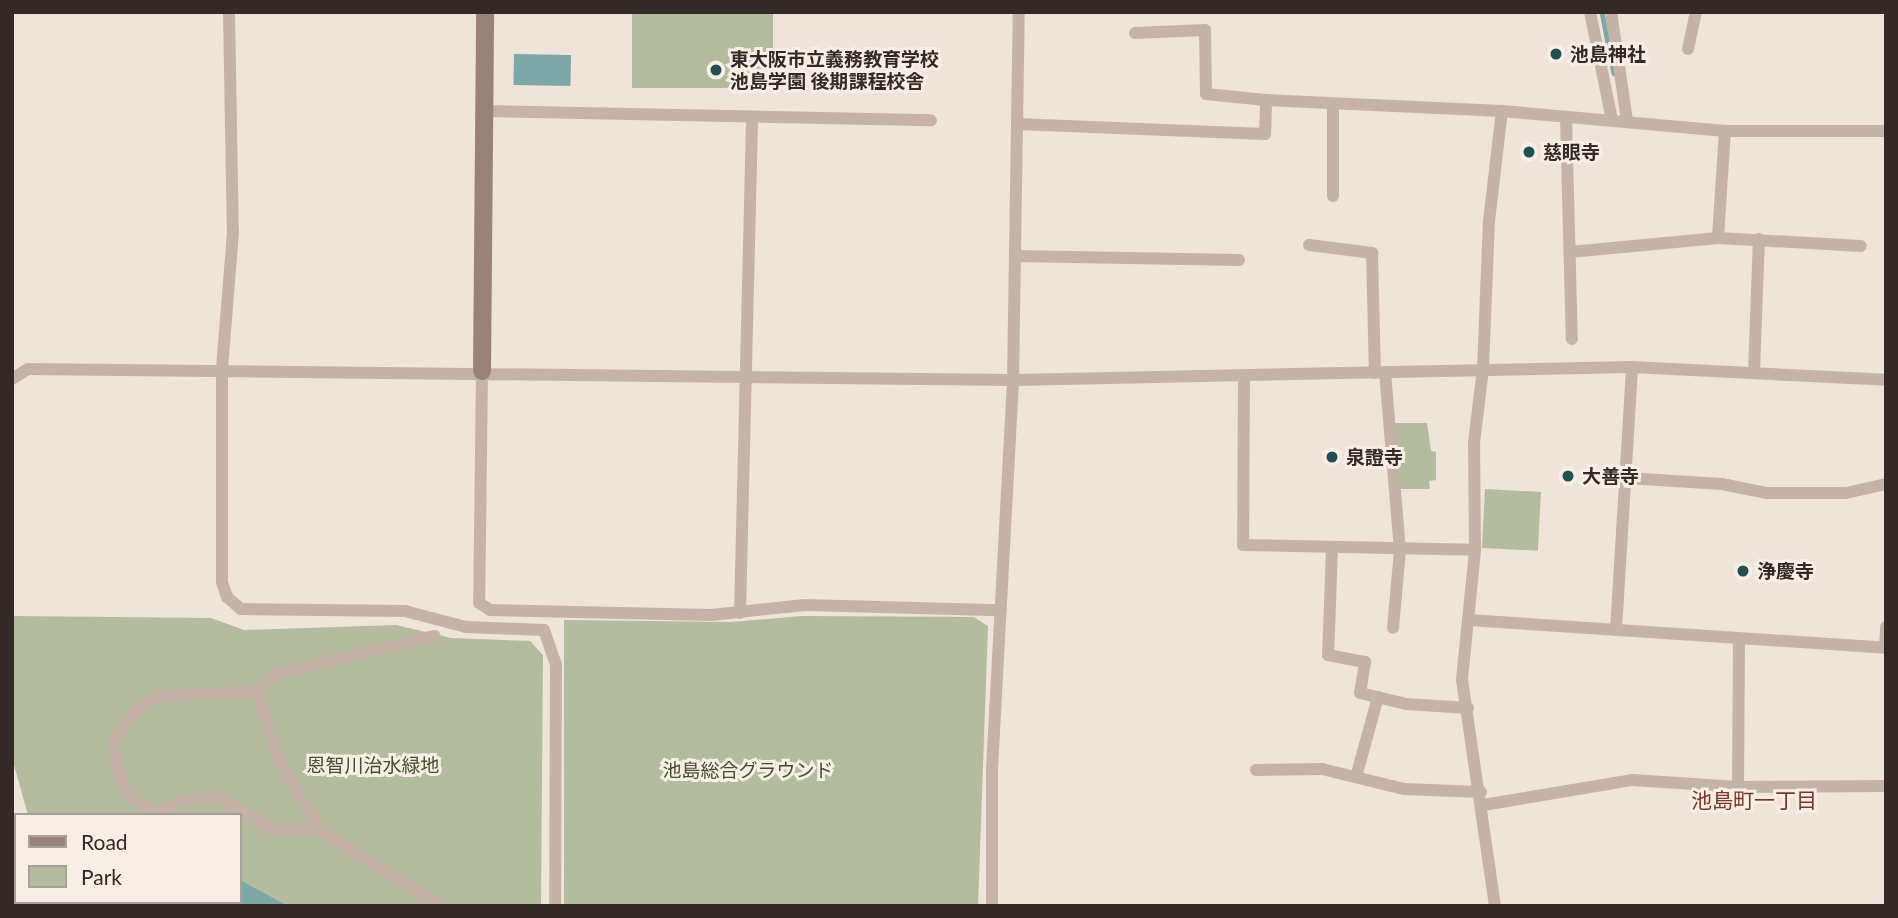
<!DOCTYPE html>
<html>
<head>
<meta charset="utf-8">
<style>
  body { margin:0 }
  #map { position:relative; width:1898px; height:918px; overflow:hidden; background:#efe4da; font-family:Lato,"Noto Sans JP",sans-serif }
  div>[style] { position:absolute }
  .green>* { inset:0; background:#b3bc9c; transform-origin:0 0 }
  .water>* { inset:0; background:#7ca9a8; transform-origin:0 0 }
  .stream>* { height:4.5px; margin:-2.25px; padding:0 2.25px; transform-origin:2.25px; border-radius:2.25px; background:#7ca9a8 }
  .street>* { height:12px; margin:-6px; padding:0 6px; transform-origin:6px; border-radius:6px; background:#c5b3a7 }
  .secondary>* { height:18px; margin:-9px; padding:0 9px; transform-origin:9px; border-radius:9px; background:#998279 }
  .dots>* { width:19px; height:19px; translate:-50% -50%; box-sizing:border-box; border:4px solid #f7eee6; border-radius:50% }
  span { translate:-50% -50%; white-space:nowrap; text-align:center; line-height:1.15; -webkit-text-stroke:6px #f7eee6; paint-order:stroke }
  .poi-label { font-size:19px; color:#332a27; font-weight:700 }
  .left { translate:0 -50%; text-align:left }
  .park-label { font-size:19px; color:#444f2d }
  .neighbourhood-label { font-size:21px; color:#7a3628 }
  .frame { position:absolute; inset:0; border:14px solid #332a27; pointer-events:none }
  .legend { position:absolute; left:14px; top:813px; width:228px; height:91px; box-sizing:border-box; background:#f7eee6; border:2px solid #a9a09a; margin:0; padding:9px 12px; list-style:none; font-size:21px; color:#332a27 }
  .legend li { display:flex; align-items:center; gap:14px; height:35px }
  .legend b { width:35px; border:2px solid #a9a09a }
</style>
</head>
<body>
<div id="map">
  <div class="green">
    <div style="left:632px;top:12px;width:141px;height:76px"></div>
    <div style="clip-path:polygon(1392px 423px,1427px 423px,1431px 451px,1436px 452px,1436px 480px,1429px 481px,1430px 489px,1397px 489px)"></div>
    <div style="left:1485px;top:489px;width:56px;height:59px;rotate:3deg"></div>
    <div style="clip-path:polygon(13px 616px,211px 618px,244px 630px,396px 625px,451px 638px,530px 641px,543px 655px,541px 906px,41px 906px,240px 902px,240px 815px,28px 815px,14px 765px)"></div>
    <div style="clip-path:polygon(802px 616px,974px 617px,988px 626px,978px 906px,564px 906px,564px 620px,731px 622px)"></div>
  </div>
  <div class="water">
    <div style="left:514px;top:54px;width:57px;height:31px;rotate:1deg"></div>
    <div style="clip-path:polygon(240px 880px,288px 906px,91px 906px,240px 902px)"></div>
  </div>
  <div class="stream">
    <div style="left:1602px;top:12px;width:62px;rotate:78.9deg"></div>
  </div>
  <div class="street">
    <div style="left:229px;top:12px;width:220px;rotate:89deg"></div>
    <div style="left:233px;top:232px;width:138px;rotate:94.6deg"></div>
    <div style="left:222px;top:370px;width:212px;rotate:90deg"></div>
    <div style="left:222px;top:582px;width:16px;rotate:72deg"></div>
    <div style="left:227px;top:597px;width:18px;rotate:41deg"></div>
    <div style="left:241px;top:609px;width:164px;rotate:0.7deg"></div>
    <div style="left:405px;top:611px;width:63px;rotate:14.7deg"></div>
    <div style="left:466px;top:627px;width:78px;rotate:2.2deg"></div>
    <div style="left:544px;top:630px;width:36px;rotate:71deg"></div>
    <div style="left:556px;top:664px;width:242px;rotate:90.2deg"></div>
    <div style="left:1590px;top:12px;width:110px;rotate:78.5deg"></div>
    <div style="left:1611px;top:12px;width:110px;rotate:81.6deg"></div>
    <div style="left:1135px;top:33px;width:70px;rotate:-2.5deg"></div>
    <div style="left:1205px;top:30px;width:64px;rotate:89.1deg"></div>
    <div style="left:1206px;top:94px;width:60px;rotate:5.7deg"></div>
    <div style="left:1688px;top:49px;width:38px;rotate:-78deg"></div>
    <div style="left:485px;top:111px;width:446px;rotate:1.2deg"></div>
    <div style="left:1566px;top:117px;width:222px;rotate:88.5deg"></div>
    <div style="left:1017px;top:124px;width:248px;rotate:2.3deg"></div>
    <div style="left:1265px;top:134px;width:34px;rotate:-88deg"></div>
    <div style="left:1266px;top:100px;width:236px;rotate:2.7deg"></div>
    <div style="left:1502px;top:111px;width:224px;rotate:5.1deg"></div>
    <div style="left:1725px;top:131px;width:161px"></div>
    <div style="left:1333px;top:196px;width:91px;rotate:-90deg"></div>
    <div style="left:1718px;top:238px;width:107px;rotate:-86.3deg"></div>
    <div style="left:1309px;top:245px;width:64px;rotate:7.2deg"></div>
    <div style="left:1372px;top:253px;width:120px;rotate:88.6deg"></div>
    <div style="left:1570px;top:252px;width:149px;rotate:-5.4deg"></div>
    <div style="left:1718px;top:238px;width:143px;rotate:3.2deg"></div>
    <div style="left:1015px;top:256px;width:224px;rotate:1deg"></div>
    <div style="left:482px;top:371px;width:232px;rotate:90.7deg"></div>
    <div style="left:479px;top:603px;width:13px;rotate:32deg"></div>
    <div style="left:490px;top:610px;width:221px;rotate:1.3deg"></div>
    <div style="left:711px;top:615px;width:94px;rotate:-6.1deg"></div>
    <div style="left:804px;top:605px;width:197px;rotate:1.5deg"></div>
    <div style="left:1385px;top:372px;width:179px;rotate:85.2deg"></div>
    <div style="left:1400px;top:550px;width:78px;rotate:95.1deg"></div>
    <div style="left:1754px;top:373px;width:134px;rotate:-87.9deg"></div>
    <div style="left:1244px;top:376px;width:169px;rotate:90.3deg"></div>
    <div style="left:1243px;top:545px;width:232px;rotate:1.2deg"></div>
    <div style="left:12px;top:379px;width:19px;rotate:-32deg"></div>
    <div style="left:28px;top:369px;width:985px;rotate:0.64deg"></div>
    <div style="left:1013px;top:380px;width:619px;rotate:-1.2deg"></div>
    <div style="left:1632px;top:367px;width:254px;rotate:2.9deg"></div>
    <div style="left:1627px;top:478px;width:95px;rotate:3.6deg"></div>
    <div style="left:1722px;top:484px;width:46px;rotate:11.3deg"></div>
    <div style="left:1767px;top:493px;width:79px"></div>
    <div style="left:1846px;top:493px;width:41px;rotate:-12.7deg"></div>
    <div style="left:1332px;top:548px;width:107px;rotate:92.1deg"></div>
    <div style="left:1328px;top:655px;width:38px;rotate:11deg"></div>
    <div style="left:1365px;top:662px;width:31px;rotate:99deg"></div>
    <div style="left:1360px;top:693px;width:47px;rotate:13.4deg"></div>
    <div style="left:1406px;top:704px;width:62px;rotate:3.7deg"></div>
    <div style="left:740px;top:613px;width:494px;rotate:-88.6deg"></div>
    <div style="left:1469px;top:620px;width:418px;rotate:3.8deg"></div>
    <div style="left:1616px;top:630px;width:263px;rotate:-86.5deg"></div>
    <div style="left:1885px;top:648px;width:21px;rotate:-87deg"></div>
    <div style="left:256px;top:692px;width:73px;rotate:71.6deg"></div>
    <div style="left:279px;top:761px;width:80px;rotate:59.3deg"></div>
    <div style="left:320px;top:830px;width:142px;rotate:32.3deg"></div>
    <div style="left:1256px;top:770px;width:66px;rotate:-0.9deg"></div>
    <div style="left:1322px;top:769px;width:84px;rotate:13.7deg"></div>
    <div style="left:1404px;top:789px;width:77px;rotate:2.2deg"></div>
    <div style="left:1356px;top:777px;width:83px;rotate:-74.6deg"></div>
    <div style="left:1738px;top:787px;width:146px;rotate:-89.6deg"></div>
    <div style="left:1483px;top:805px;width:152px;rotate:-9.5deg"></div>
    <div style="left:1633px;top:780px;width:105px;rotate:3.8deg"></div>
    <div style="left:1738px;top:787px;width:148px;rotate:-0.4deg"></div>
    <div style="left:320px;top:830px;width:46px;rotate:180deg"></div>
    <div style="left:274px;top:830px;width:66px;rotate:-149.2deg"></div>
    <div style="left:217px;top:796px;width:38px;rotate:171deg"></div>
    <div style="left:179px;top:802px;width:25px;rotate:153deg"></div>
    <div style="left:157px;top:813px;width:29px;rotate:-149deg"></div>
    <div style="left:132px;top:798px;width:19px;rotate:-122deg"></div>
    <div style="left:122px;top:782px;width:39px;rotate:-103deg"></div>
    <div style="left:113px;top:744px;width:42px;rotate:-55.6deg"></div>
    <div style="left:137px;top:709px;width:24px;rotate:-33deg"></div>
    <div style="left:157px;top:696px;width:99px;rotate:-2.3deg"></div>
    <div style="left:256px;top:692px;width:27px;rotate:-42deg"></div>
    <div style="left:276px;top:674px;width:163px;rotate:-13.5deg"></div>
    <div style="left:992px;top:906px;width:137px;rotate:-90deg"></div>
    <div style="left:992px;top:769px;width:390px;rotate:-86.9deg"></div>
    <div style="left:1013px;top:380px;width:368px;rotate:-89.1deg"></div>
    <div style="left:1495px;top:906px;width:229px;rotate:-98.3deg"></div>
    <div style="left:1462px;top:679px;width:130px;rotate:-84.2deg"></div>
    <div style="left:1475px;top:550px;width:107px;rotate:-90.5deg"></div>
    <div style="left:1474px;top:443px;width:75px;rotate:-83.1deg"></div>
    <div style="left:1483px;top:369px;width:148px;rotate:-87.7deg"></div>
    <div style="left:1489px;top:221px;width:111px;rotate:-83.3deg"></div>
  </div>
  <div class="secondary">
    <div style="left:482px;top:371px;width:359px;rotate:-89.5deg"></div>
  </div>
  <div class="dots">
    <div style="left:1556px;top:54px;background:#215050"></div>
    <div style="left:716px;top:70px;background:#215050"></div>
    <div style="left:1529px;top:152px;background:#215050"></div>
    <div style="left:1332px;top:457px;background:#215050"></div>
    <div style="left:1568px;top:476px;background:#215050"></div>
    <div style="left:1743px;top:571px;background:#215050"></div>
  </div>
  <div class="poi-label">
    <span class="left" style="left:1570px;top:54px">池島神社</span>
    <span class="left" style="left:730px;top:70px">東大阪市立義務教育学校<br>池島学園 後期課程校舎</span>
    <span class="left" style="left:1543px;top:152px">慈眼寺</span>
    <span class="left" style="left:1346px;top:457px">泉證寺</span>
    <span class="left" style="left:1582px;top:476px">大善寺</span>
    <span class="left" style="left:1757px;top:571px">浄慶寺</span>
  </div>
  <div class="park-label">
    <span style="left:373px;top:765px">恩智川治水緑地</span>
    <span style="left:748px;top:770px">池島総合グラウンド</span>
  </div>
  <div class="neighbourhood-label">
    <span style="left:1754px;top:800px">池島町一丁目</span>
  </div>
  <div class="frame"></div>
  <ul class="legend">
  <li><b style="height:9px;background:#998279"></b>Road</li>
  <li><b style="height:19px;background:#b3bc9c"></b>Park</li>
  </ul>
</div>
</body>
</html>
